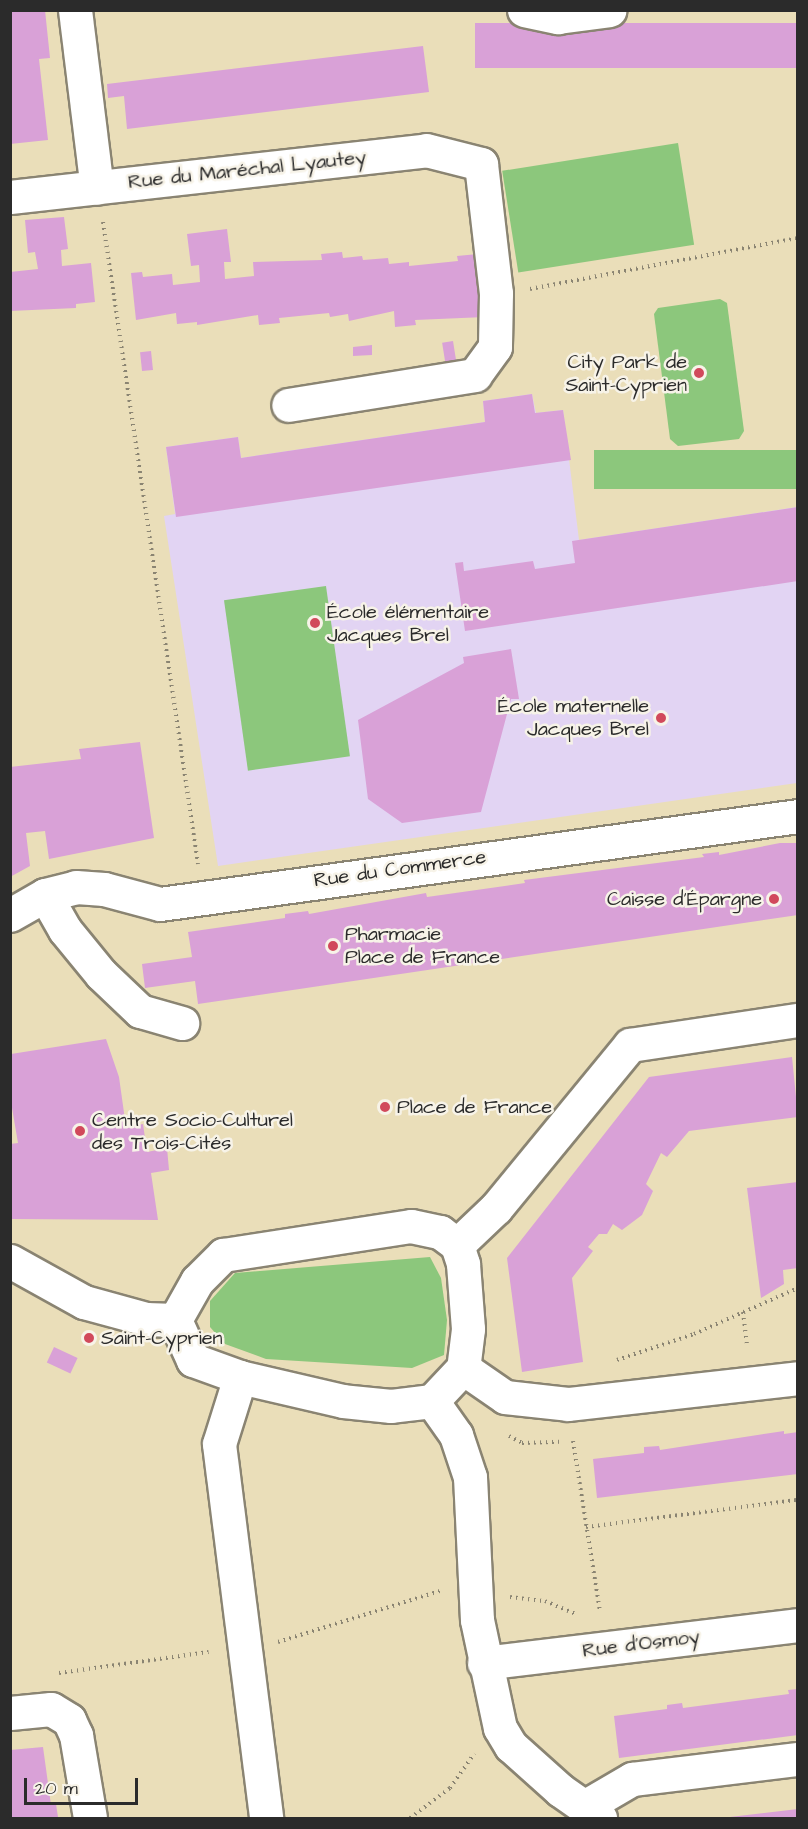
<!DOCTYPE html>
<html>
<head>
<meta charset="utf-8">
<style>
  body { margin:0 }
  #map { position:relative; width:808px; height:1829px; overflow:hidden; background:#eadeb9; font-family:"Architects Daughter",sans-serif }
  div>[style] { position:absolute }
  .built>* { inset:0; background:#e2d4f3 }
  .green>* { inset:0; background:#8cc77c; transform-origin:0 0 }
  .building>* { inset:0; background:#d9a1d7; transform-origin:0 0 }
  .path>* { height:4px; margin-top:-2px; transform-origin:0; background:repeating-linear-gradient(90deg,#8a8472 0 1.5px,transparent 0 6px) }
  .roads { filter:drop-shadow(2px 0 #8a8472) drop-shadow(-2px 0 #8a8472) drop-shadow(0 2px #8a8472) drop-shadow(0 -2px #8a8472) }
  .minor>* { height:33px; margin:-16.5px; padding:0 16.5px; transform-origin:16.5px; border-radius:16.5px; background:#fff }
  .dots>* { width:16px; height:16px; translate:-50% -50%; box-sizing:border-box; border:3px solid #f7f3e8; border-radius:50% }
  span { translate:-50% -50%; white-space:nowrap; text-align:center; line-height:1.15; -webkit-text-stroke:5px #f7f3e8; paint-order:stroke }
  .street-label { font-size:20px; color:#2b2b2b }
  .poi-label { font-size:20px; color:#2b2b2b }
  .right { translate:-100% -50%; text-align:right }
  .left { translate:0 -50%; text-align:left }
  .frame { position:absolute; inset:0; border:12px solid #2b2b2b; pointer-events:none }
  .scale { position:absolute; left:24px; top:1778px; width:114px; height:27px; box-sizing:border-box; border:3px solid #2b2b2b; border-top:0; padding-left:8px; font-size:18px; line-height:21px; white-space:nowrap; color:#2b2b2b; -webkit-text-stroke:4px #f7f3e8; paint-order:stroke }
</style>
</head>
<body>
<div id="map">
  <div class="built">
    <div style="clip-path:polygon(532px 394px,536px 413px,563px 410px,579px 540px,797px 507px,797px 783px,218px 866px,164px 516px,175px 514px,166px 447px,238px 437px,241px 458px,485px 422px,483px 401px)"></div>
  </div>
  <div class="green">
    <div style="left:678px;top:143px;width:103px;height:178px;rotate:81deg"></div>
    <div style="clip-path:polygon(720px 299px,727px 303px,744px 431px,739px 439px,678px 446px,670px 439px,654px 314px,658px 308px)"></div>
    <div style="left:797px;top:450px;width:39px;height:203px;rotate:90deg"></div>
    <div style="left:326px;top:586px;width:172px;height:103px;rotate:82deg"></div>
    <div style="clip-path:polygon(430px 1257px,441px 1278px,447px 1320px,444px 1355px,412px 1368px,266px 1359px,225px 1344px,210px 1327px,210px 1301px,235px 1273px)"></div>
  </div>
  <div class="building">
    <div style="clip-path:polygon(10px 10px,45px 10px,50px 58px,39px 59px,48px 140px,10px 144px)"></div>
    <div style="left:798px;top:23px;width:45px;height:323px;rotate:90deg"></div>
    <div style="clip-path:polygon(423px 46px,429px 92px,127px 129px,124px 96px,108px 98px,107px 84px)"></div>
    <div style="clip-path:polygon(64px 217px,68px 249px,61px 250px,62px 266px,91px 263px,95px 302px,76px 304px,76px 308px,10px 311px,10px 272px,38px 269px,35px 252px,28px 253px,25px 220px)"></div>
    <div style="clip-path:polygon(227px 229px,231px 262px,224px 262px,225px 279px,254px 276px,253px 262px,322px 260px,321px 254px,342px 252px,343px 258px,362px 256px,363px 260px,388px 258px,389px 264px,409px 262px,409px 266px,458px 261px,457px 256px,478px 254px,485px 317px,415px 320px,416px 325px,395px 327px,394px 311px,349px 321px,348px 314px,330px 317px,329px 313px,279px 318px,280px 323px,259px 325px,258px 315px,197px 325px,197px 322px,177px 324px,176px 313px,136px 320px,131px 273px,142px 272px,143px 277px,172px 274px,173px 285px,200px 282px,199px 265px,191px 266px,187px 234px)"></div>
    <div style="left:453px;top:341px;width:20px;height:11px;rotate:81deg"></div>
    <div style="clip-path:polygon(372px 345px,372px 355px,353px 356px,353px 347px)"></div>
    <div style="left:151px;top:351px;width:19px;height:11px;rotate:84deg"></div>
    <div style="clip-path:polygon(532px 394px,535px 413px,563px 410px,571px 460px,176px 517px,166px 447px,238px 437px,241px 458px,485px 422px,483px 401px)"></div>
    <div style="clip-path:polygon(798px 507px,798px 581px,465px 631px,455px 563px,463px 562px,464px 571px,533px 561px,535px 569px,575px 563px,572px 541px)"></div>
    <div style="clip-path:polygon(511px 649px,519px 699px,511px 699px,481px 812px,402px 823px,368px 799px,358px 720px,464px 663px,463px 657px)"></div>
    <div style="clip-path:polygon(140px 742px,154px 838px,49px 859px,45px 831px,26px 833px,30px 866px,10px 877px,10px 767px,81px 759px,79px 749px)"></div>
    <div style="clip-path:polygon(780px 843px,798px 843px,798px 915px,198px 1004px,195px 981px,145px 988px,142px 964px,192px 957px,188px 932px,285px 918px,285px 914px,308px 911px,309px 914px,426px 893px,427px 897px,525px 883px,524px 880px,704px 857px,702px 854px,719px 852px,719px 855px)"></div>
    <div style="clip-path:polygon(106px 1039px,119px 1077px,126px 1127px,143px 1124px,147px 1152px,167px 1148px,169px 1170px,151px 1173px,158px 1220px,11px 1219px,10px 1144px,18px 1143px,11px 1102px,11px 1054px)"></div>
    <div style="clip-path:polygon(792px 1057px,798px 1117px,689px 1131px,667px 1157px,661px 1153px,646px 1184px,653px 1191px,642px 1215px,622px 1230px,613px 1224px,607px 1234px,599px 1234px,588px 1247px,593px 1251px,572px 1278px,583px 1362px,522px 1372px,507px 1258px,649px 1077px)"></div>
    <div style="clip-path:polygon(798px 1182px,798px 1268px,783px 1270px,784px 1284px,761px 1298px,747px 1188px)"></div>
    <div style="left:54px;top:1347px;width:26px;height:17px;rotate:25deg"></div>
    <div style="clip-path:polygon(784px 1431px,784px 1434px,798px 1432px,798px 1474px,597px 1498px,593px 1459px,644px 1453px,644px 1447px,659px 1446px,660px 1450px)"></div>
    <div style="clip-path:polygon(798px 1689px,798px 1735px,619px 1758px,614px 1716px,667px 1709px,667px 1705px,682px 1703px,683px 1708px,789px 1694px,788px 1690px)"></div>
    <div style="clip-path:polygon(43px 1747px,51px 1805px,56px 1804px,58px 1817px,10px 1818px,10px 1750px)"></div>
    <div style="clip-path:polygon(798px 1809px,798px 1818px,730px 1818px,730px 1817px)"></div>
  </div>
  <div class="path">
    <div style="left:103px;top:222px;width:649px;rotate:81.58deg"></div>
    <div style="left:530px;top:289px;width:273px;rotate:-10.8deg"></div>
    <div style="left:743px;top:1312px;width:35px;rotate:83deg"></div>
    <div style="left:617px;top:1360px;width:81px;rotate:-18.7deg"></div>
    <div style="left:694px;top:1334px;width:114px;rotate:-23.9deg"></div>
    <div style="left:509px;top:1436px;width:15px;rotate:28deg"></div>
    <div style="left:522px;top:1443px;width:37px;rotate:-2deg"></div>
    <div style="left:573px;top:1441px;width:173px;rotate:81deg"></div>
    <div style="left:586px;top:1527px;width:214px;rotate:-7.3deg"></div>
    <div style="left:510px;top:1597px;width:35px;rotate:7deg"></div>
    <div style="left:545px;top:1601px;width:33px;rotate:23deg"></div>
    <div style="left:278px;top:1642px;width:170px;rotate:-17.5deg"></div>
    <div style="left:59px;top:1673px;width:151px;rotate:-8deg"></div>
    <div style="left:410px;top:1818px;width:50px;rotate:-36.9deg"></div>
    <div style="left:450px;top:1788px;width:42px;rotate:-54.8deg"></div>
  </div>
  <div class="roads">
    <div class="minor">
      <div style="left:75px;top:10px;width:179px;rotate:83deg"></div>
      <div style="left:524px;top:10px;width:35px;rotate:12deg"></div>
      <div style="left:558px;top:17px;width:52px;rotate:-7.7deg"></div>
      <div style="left:10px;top:197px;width:419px;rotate:-6.4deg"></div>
      <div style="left:426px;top:150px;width:57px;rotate:14.3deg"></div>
      <div style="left:481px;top:164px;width:130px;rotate:83.4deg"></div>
      <div style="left:496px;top:293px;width:54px;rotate:91.1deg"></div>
      <div style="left:495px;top:347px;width:34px;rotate:126deg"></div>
      <div style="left:475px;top:375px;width:189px;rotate:170.9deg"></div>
      <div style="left:45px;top:895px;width:40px;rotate:60.3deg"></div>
      <div style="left:65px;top:930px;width:57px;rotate:50.7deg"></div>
      <div style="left:101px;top:974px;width:54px;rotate:43.5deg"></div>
      <div style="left:140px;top:1011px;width:44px;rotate:15.9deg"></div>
      <div style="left:10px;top:915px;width:40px;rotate:-29.7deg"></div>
      <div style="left:45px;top:895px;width:32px;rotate:-14deg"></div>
      <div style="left:76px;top:887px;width:28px;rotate:4deg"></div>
      <div style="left:104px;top:889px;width:58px;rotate:15deg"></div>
      <div style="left:160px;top:904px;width:644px;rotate:-7.85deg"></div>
      <div style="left:411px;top:1226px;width:30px;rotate:12deg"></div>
      <div style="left:440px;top:1232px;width:21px;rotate:37deg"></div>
      <div style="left:457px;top:1245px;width:20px;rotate:72deg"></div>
      <div style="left:463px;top:1264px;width:65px;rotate:85.6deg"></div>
      <div style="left:468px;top:1329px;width:39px;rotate:97deg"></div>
      <div style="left:463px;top:1368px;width:45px;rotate:133.2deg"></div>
      <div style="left:432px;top:1401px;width:41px;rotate:173deg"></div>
      <div style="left:391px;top:1406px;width:48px;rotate:-174.1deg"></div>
      <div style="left:343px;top:1401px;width:106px;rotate:-166.9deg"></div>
      <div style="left:240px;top:1377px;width:50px;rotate:-160.1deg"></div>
      <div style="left:193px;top:1360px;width:44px;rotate:-114.2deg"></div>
      <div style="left:175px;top:1320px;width:45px;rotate:-60.6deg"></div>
      <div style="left:197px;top:1281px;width:37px;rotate:-45deg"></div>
      <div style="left:223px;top:1255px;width:190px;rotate:-8.8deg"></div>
      <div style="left:457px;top:1245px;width:54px;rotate:-43.5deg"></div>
      <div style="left:496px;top:1208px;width:211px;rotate:-50.6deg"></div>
      <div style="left:630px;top:1045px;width:170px;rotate:-8.5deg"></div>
      <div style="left:10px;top:1261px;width:85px;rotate:29deg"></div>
      <div style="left:84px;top:1302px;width:64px;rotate:15.3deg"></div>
      <div style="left:146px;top:1319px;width:29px;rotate:2deg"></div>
      <div style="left:463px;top:1368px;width:51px;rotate:34.6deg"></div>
      <div style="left:505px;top:1397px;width:63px;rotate:6.3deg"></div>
      <div style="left:568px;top:1404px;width:231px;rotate:-6.4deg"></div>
      <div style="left:240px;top:1377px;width:70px;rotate:107.4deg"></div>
      <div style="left:219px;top:1444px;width:377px;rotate:82.8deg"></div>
      <div style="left:432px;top:1401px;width:42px;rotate:54.8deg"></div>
      <div style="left:456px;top:1435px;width:44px;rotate:71.6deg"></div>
      <div style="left:470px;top:1477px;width:143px;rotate:87.2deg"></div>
      <div style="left:477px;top:1620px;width:110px;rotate:78deg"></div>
      <div style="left:500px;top:1728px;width:21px;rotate:59deg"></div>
      <div style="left:511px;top:1746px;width:66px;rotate:41.9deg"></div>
      <div style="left:560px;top:1790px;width:49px;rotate:35deg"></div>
      <div style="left:484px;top:1663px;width:316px;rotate:-6.9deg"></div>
      <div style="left:10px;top:1713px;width:41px;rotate:-5.6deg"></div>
      <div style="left:51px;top:1709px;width:21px;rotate:31deg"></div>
      <div style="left:69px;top:1720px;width:17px;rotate:65deg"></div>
      <div style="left:76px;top:1735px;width:84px;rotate:80.4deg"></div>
      <div style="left:584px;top:1807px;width:56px;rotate:-30.3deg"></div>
      <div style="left:632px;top:1779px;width:167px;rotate:-6.9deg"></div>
    </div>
  </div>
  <div class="dots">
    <div style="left:699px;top:373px;background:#d1495b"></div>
    <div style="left:315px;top:623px;background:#d1495b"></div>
    <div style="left:661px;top:718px;background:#d1495b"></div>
    <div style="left:774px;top:899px;background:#d1495b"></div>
    <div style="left:333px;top:946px;background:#d1495b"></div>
    <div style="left:385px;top:1107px;background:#d1495b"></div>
    <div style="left:80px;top:1131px;background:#d1495b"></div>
    <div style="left:89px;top:1338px;background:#d1495b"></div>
  </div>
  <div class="street-label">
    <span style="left:247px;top:170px;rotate:-6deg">Rue du Maréchal Lyautey</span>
    <span style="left:400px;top:869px;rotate:-8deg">Rue du Commerce</span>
    <span style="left:641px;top:1644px;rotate:-7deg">Rue d'Osmoy</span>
  </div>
  <div class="poi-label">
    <span class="right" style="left:687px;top:374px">City Park de<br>Saint-Cyprien</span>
    <span class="left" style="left:327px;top:624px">École élémentaire<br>Jacques Brel</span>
    <span class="right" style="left:649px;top:718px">École maternelle<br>Jacques Brel</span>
    <span class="right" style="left:762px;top:899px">Caisse d'Épargne</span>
    <span class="left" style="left:345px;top:946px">Pharmacie<br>Place de France</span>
    <span class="left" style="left:397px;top:1107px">Place de France</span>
    <span class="left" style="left:92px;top:1132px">Centre Socio-Culturel<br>des Trois-Cités</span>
    <span class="left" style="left:101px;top:1338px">Saint-Cyprien</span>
  </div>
  <div class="frame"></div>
  <div class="scale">20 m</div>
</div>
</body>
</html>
